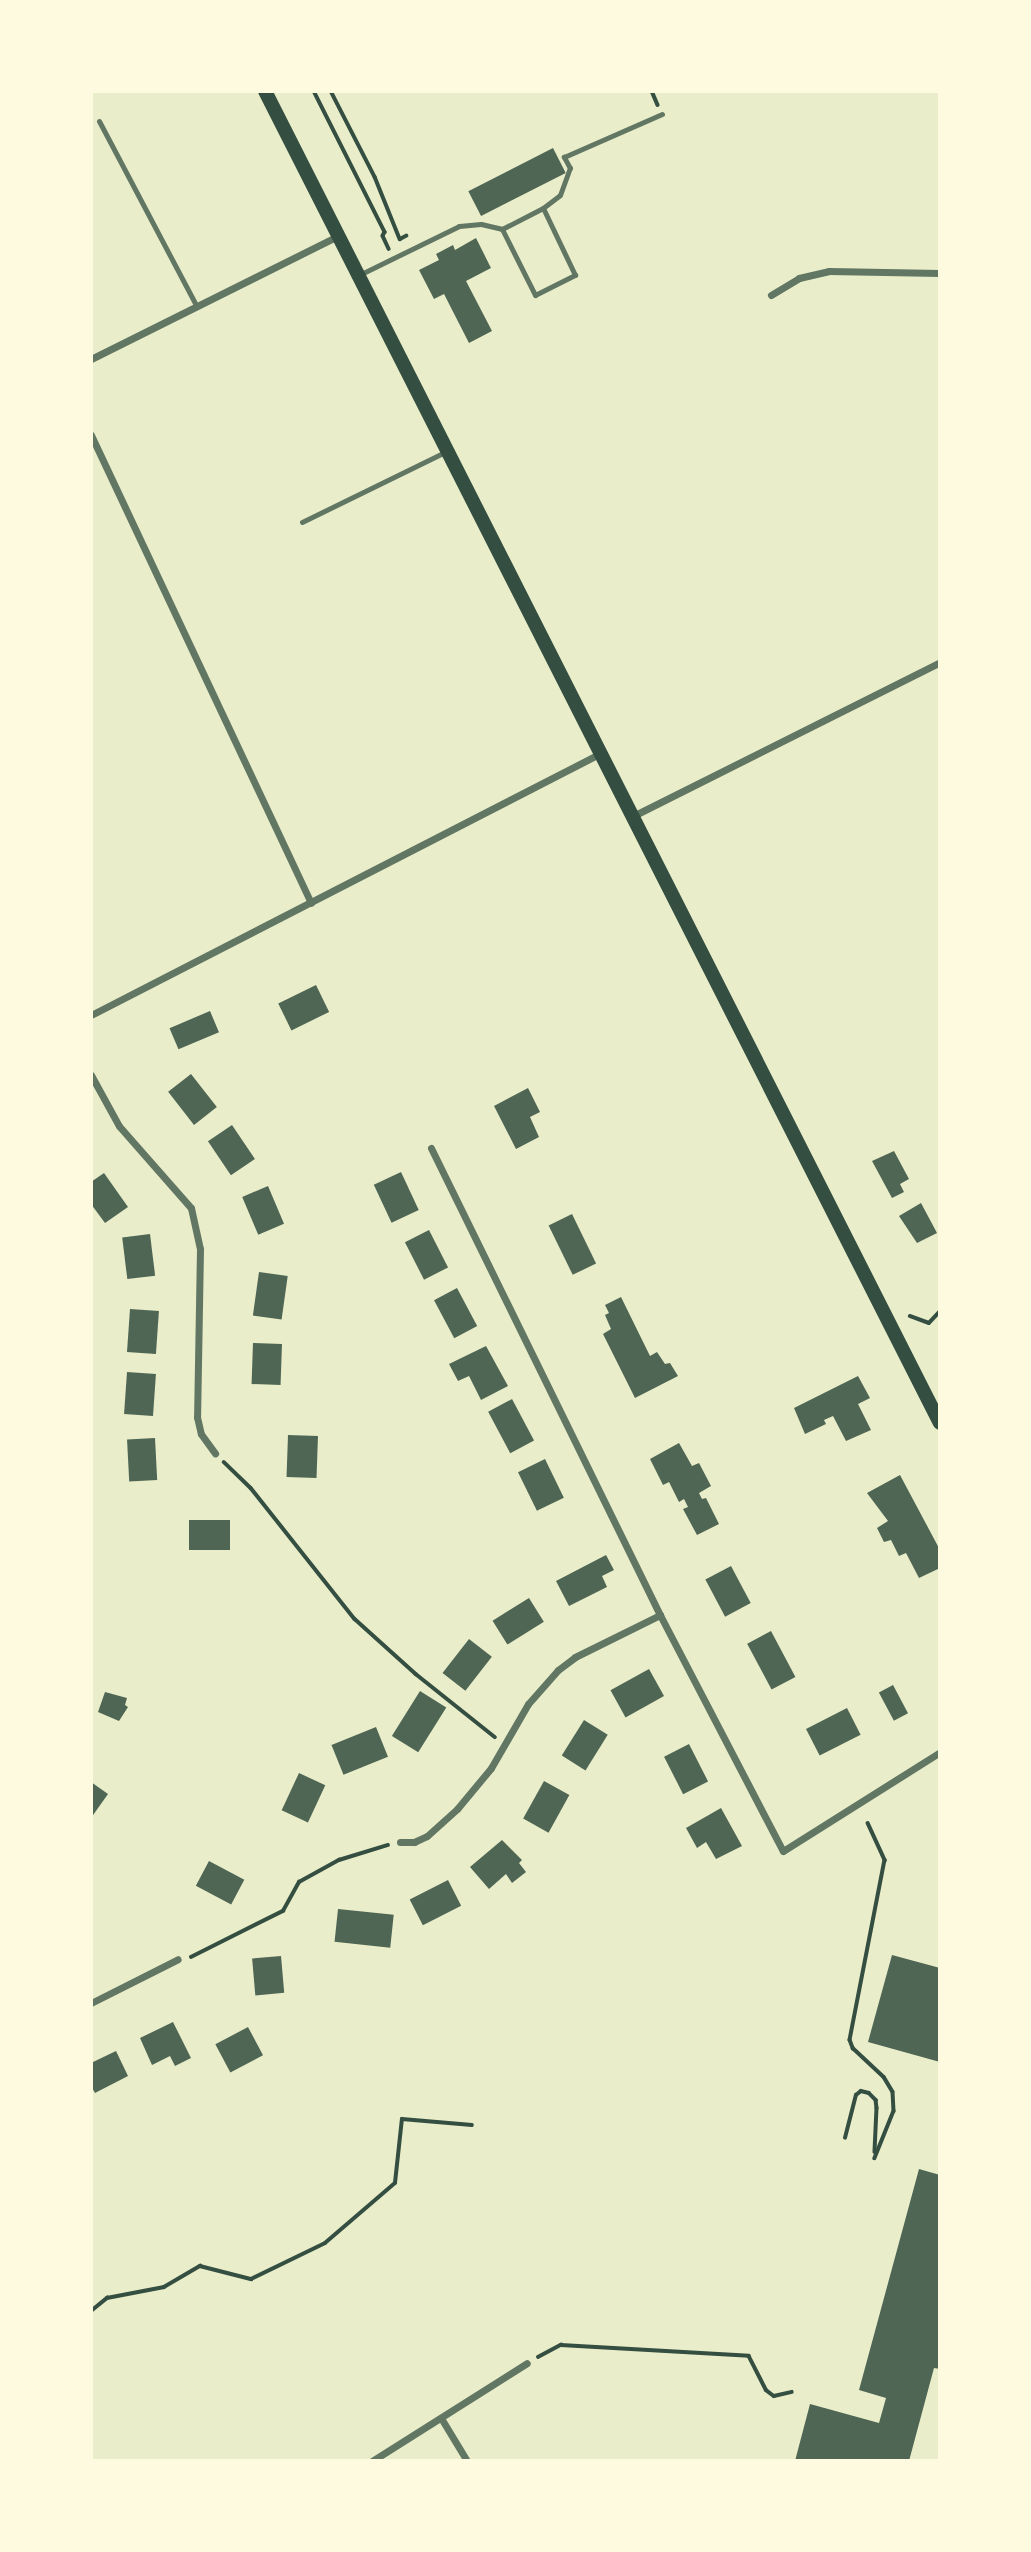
<!DOCTYPE html>
<html>
<head>
<meta charset="utf-8">
<style>
  body { margin:0 }
  #map { position:relative; width:1031px; height:2552px; overflow:hidden; background:#e9edc9; font-family:"Alegreya Sans",sans-serif }
  div>[style] { position:absolute }
  .building>* { inset:0; background:#4f6655; transform-origin:0 0 }
  .path>* { height:3.5px; margin:-1.75px; padding:0 1.75px; transform-origin:1.75px; border-radius:1.75px; background:#344e41 }
  .service>* { height:5px; margin:-2.5px; padding:0 2.5px; transform-origin:2.5px; border-radius:2.5px; background:#617663 }
  .minor>* { height:7px; margin:-3.5px; padding:0 3.5px; transform-origin:3.5px; border-radius:3.5px; background:#617663 }
  .secondary>* { height:14px; margin:-7px; padding:0 7px; transform-origin:7px; border-radius:7px; background:#344e41 }
  span { translate:-50% -50%; white-space:nowrap; text-align:center; line-height:1.15; -webkit-text-stroke:5px #fefae0; paint-order:stroke }
  .frame { position:absolute; inset:0; border:93px solid #fefae0; pointer-events:none }
</style>
</head>
<body>
<div id="map">
  <div class="building">
    <div style="left:553px;top:148px;width:28px;height:95px;rotate:63deg"></div>
    <div style="clip-path:polygon(476px 238px,491px 268px,466px 281px,492px 331px,469px 343px,444px 294px,434px 299px,419px 270px,439px 260px,436px 254px,453px 245px,455px 250px)"></div>
    <div style="left:316px;top:985px;width:30px;height:42px;rotate:64deg"></div>
    <div style="left:210px;top:1011px;width:23px;height:44px;rotate:67deg"></div>
    <div style="left:191px;top:1074px;width:42px;height:29px;rotate:52deg"></div>
    <div style="clip-path:polygon(528px 1088px,540px 1112px,530px 1117px,539px 1137px,516px 1149px,494px 1106px)"></div>
    <div style="left:232px;top:1125px;width:41px;height:29px;rotate:56deg"></div>
    <div style="clip-path:polygon(894px 1151px,909px 1179px,900px 1184px,904px 1192px,892px 1198px,872px 1161px)"></div>
    <div style="left:401px;top:1172px;width:42px;height:30px;rotate:65deg"></div>
    <div style="clip-path:polygon(104px 1173px,128px 1207px,105px 1223px,91px 1204px,91px 1182px)"></div>
    <div style="left:268px;top:1186px;width:41px;height:28px;rotate:67deg"></div>
    <div style="clip-path:polygon(921px 1203px,937px 1233px,917px 1243px,899px 1216px)"></div>
    <div style="left:572px;top:1214px;width:55px;height:26px;rotate:64deg"></div>
    <div style="left:429px;top:1230px;width:42px;height:27px;rotate:63deg"></div>
    <div style="left:150px;top:1234px;width:42px;height:28px;rotate:83deg"></div>
    <div style="left:259px;top:1272px;width:29px;height:44px;rotate:8deg"></div>
    <div style="left:457px;top:1288px;width:43px;height:26px;rotate:62deg"></div>
    <div style="clip-path:polygon(621px 1297px,650px 1356px,657px 1352px,665px 1364px,670px 1363px,678px 1376px,635px 1398px,603px 1334px,611px 1329px,605px 1315px,609px 1313px,605px 1305px)"></div>
    <div style="left:130px;top:1309px;width:29px;height:43px;rotate:4deg"></div>
    <div style="left:253px;top:1343px;width:29px;height:41px;rotate:2deg"></div>
    <div style="clip-path:polygon(486px 1346px,508px 1386px,481px 1400px,469px 1376px,458px 1381px,449px 1364px)"></div>
    <div style="left:127px;top:1372px;width:29px;height:42px;rotate:4deg"></div>
    <div style="clip-path:polygon(858px 1376px,870px 1398px,858px 1404px,871px 1430px,846px 1441px,833px 1416px,824px 1420px,826px 1424px,805px 1434px,794px 1408px)"></div>
    <div style="left:512px;top:1399px;width:47px;height:27px;rotate:62deg"></div>
    <div style="left:288px;top:1435px;width:30px;height:42px;rotate:2deg"></div>
    <div style="left:155px;top:1438px;width:42px;height:28px;rotate:87deg"></div>
    <div style="clip-path:polygon(679px 1443px,692px 1466px,699px 1463px,711px 1486px,699px 1493px,702px 1499px,706px 1498px,719px 1524px,697px 1535px,683px 1509px,688px 1507px,684px 1499px,679px 1502px,669px 1482px,663px 1485px,650px 1459px)"></div>
    <div style="left:545px;top:1459px;width:43px;height:30px;rotate:64deg"></div>
    <div style="clip-path:polygon(900px 1475px,940px 1550px,940px 1568px,919px 1578px,906px 1553px,899px 1556px,891px 1540px,884px 1542px,877px 1528px,888px 1521px,867px 1493px)"></div>
    <div style="left:230px;top:1520px;width:30px;height:41px;rotate:90deg"></div>
    <div style="clip-path:polygon(606px 1555px,614px 1570px,602px 1576px,607px 1587px,569px 1606px,556px 1581px)"></div>
    <div style="left:731px;top:1566px;width:42px;height:29px;rotate:62deg"></div>
    <div style="left:529px;top:1598px;width:28px;height:43px;rotate:58deg"></div>
    <div style="left:771px;top:1631px;width:52px;height:27px;rotate:62deg"></div>
    <div style="left:469px;top:1639px;width:29px;height:43px;rotate:38deg"></div>
    <div style="left:649px;top:1669px;width:31px;height:44px;rotate:61deg"></div>
    <div style="left:893px;top:1685px;width:32px;height:16px;rotate:62deg"></div>
    <div style="left:420px;top:1691px;width:31px;height:53px;rotate:32deg"></div>
    <div style="clip-path:polygon(105px 1692px,127px 1698px,125px 1705px,128px 1707px,119px 1721px,98px 1712px)"></div>
    <div style="left:847px;top:1708px;width:30px;height:46px;rotate:63deg"></div>
    <div style="left:584px;top:1720px;width:28px;height:42px;rotate:32deg"></div>
    <div style="left:376px;top:1727px;width:32px;height:48px;rotate:68deg"></div>
    <div style="left:689px;top:1744px;width:42px;height:28px;rotate:63deg"></div>
    <div style="left:299px;top:1773px;width:29px;height:41px;rotate:25deg"></div>
    <div style="left:544px;top:1781px;width:29px;height:43px;rotate:29deg"></div>
    <div style="clip-path:polygon(91px 1782px,108px 1794px,91px 1818px)"></div>
    <div style="clip-path:polygon(721px 1808px,742px 1846px,716px 1859px,706px 1842px,697px 1848px,686px 1828px)"></div>
    <div style="clip-path:polygon(502px 1840px,522px 1860px,519px 1863px,526px 1872px,512px 1883px,506px 1874px,489px 1889px,470px 1867px)"></div>
    <div style="left:209px;top:1861px;width:40px;height:28px;rotate:28deg"></div>
    <div style="left:448px;top:1880px;width:29px;height:43px;rotate:63deg"></div>
    <div style="left:338px;top:1909px;width:56px;height:33px;rotate:6deg"></div>
    <div style="clip-path:polygon(892px 1955px,940px 1968px,940px 2062px,868px 2042px)"></div>
    <div style="left:281px;top:1956px;width:37px;height:29px;rotate:85deg"></div>
    <div style="clip-path:polygon(173px 2022px,191px 2058px,175px 2066px,170px 2056px,152px 2065px,140px 2038px)"></div>
    <div style="left:248px;top:2027px;width:32px;height:37px;rotate:62deg"></div>
    <div style="clip-path:polygon(116px 2051px,128px 2076px,95px 2093px,91px 2086px,91px 2063px)"></div>
    <div style="clip-path:polygon(919px 2169px,940px 2175px,940px 2369px,934px 2368px,909px 2461px,795px 2461px,810px 2404px,879px 2423px,886px 2398px,859px 2390px)"></div>
  </div>
  <div class="path">
    <div style="left:314px;top:91px;width:158px;rotate:63.3deg"></div>
    <div style="left:385px;top:232px;width:4px;rotate:117deg"></div>
    <div style="left:383px;top:236px;width:14px;rotate:65deg"></div>
    <div style="left:331px;top:91px;width:97px;rotate:62.9deg"></div>
    <div style="left:375px;top:177px;width:67px;rotate:68deg"></div>
    <div style="left:400px;top:239px;width:7px;rotate:-27deg"></div>
    <div style="left:652px;top:91px;width:15px;rotate:67deg"></div>
    <div style="left:910px;top:1316px;width:20px;rotate:20deg"></div>
    <div style="left:929px;top:1323px;width:16px;rotate:-47deg"></div>
    <div style="left:224px;top:1462px;width:37px;rotate:44deg"></div>
    <div style="left:251px;top:1488px;width:167px;rotate:51.6deg"></div>
    <div style="left:355px;top:1619px;width:82px;rotate:42deg"></div>
    <div style="left:416px;top:1674px;width:101px;rotate:38.6deg"></div>
    <div style="left:868px;top:1823px;width:41px;rotate:65.3deg"></div>
    <div style="left:885px;top:1860px;width:183px;rotate:101deg"></div>
    <div style="left:850px;top:2040px;width:9px;rotate:69deg"></div>
    <div style="left:853px;top:2048px;width:42px;rotate:43.1deg"></div>
    <div style="left:884px;top:2077px;width:17px;rotate:59deg"></div>
    <div style="left:893px;top:2092px;width:19px;rotate:87deg"></div>
    <div style="left:894px;top:2111px;width:51px;rotate:112deg"></div>
    <div style="left:191px;top:1957px;width:103px;rotate:-26.6deg"></div>
    <div style="left:283px;top:1911px;width:33px;rotate:-61deg"></div>
    <div style="left:299px;top:1882px;width:46px;rotate:-28.8deg"></div>
    <div style="left:339px;top:1860px;width:51px;rotate:-17deg"></div>
    <div style="left:845px;top:2138px;width:44px;rotate:-75.7deg"></div>
    <div style="left:856px;top:2095px;width:6px;rotate:-39deg"></div>
    <div style="left:861px;top:2091px;width:8px;rotate:14deg"></div>
    <div style="left:869px;top:2093px;width:10px;rotate:45deg"></div>
    <div style="left:876px;top:2100px;width:8px;rotate:83deg"></div>
    <div style="left:877px;top:2108px;width:44px;rotate:92.6deg"></div>
    <div style="left:91px;top:2311px;width:21px;rotate:-39deg"></div>
    <div style="left:107px;top:2298px;width:58px;rotate:-10.9deg"></div>
    <div style="left:164px;top:2287px;width:42px;rotate:-30.3deg"></div>
    <div style="left:200px;top:2266px;width:53px;rotate:14.3deg"></div>
    <div style="left:251px;top:2279px;width:82px;rotate:-25.9deg"></div>
    <div style="left:325px;top:2243px;width:92px;rotate:-40.6deg"></div>
    <div style="left:395px;top:2183px;width:64px;rotate:-83.8deg"></div>
    <div style="left:402px;top:2119px;width:70px;rotate:4.9deg"></div>
    <div style="left:538px;top:2357px;width:26px;rotate:-28deg"></div>
    <div style="left:561px;top:2345px;width:188px;rotate:3.3deg"></div>
    <div style="left:749px;top:2356px;width:38px;rotate:63deg"></div>
    <div style="left:766px;top:2390px;width:10px;rotate:37deg"></div>
    <div style="left:774px;top:2396px;width:18px;rotate:-13deg"></div>
  </div>
  <div class="service">
    <div style="left:99px;top:121px;width:208px;rotate:62.2deg"></div>
    <div style="left:502px;top:229px;width:74px;rotate:63.4deg"></div>
    <div style="left:535px;top:295px;width:45px;rotate:-26.6deg"></div>
    <div style="left:575px;top:275px;width:74px;rotate:-115.5deg"></div>
    <div style="left:359px;top:275px;width:111px;rotate:-26.1deg"></div>
    <div style="left:459px;top:226px;width:22px;rotate:-5deg"></div>
    <div style="left:481px;top:224px;width:22px;rotate:13deg"></div>
    <div style="left:502px;top:229px;width:46px;rotate:-27.1deg"></div>
    <div style="left:543px;top:208px;width:21px;rotate:-37deg"></div>
    <div style="left:560px;top:195px;width:29px;rotate:-70deg"></div>
    <div style="left:570px;top:168px;width:13px;rotate:-119deg"></div>
    <div style="left:564px;top:157px;width:107px;rotate:-23.7deg"></div>
    <div style="left:302px;top:522px;width:161px;rotate:-26.1deg"></div>
  </div>
  <div class="minor">
    <div style="left:771px;top:295px;width:33px;rotate:-31deg"></div>
    <div style="left:799px;top:278px;width:31px;rotate:-13deg"></div>
    <div style="left:829px;top:271px;width:111px;rotate:1deg"></div>
    <div style="left:91px;top:359px;width:276px;rotate:-26.5deg"></div>
    <div style="left:91px;top:435px;width:517px;rotate:64.82deg"></div>
    <div style="left:633px;top:816px;width:343px;rotate:-26.6deg"></div>
    <div style="left:91px;top:1015px;width:573px;rotate:-27.19deg"></div>
    <div style="left:91px;top:1075px;width:58px;rotate:61.2deg"></div>
    <div style="left:119px;top:1126px;width:109px;rotate:48.7deg"></div>
    <div style="left:191px;top:1208px;width:42px;rotate:77.6deg"></div>
    <div style="left:200px;top:1249px;width:168px;rotate:91deg"></div>
    <div style="left:197px;top:1417px;width:17px;rotate:77deg"></div>
    <div style="left:201px;top:1434px;width:24px;rotate:54deg"></div>
    <div style="left:431px;top:1148px;width:520px;rotate:63.88deg"></div>
    <div style="left:660px;top:1615px;width:266px;rotate:62.5deg"></div>
    <div style="left:783px;top:1851px;width:186px;rotate:-32.2deg"></div>
    <div style="left:400px;top:1842px;width:14px"></div>
    <div style="left:414px;top:1842px;width:14px;rotate:-25deg"></div>
    <div style="left:427px;top:1836px;width:40px;rotate:-42deg"></div>
    <div style="left:457px;top:1809px;width:53px;rotate:-50.3deg"></div>
    <div style="left:491px;top:1768px;width:74px;rotate:-60deg"></div>
    <div style="left:528px;top:1704px;width:45px;rotate:-48.6deg"></div>
    <div style="left:558px;top:1670px;width:21px;rotate:-37deg"></div>
    <div style="left:575px;top:1657px;width:95px;rotate:-26.3deg"></div>
    <div style="left:91px;top:2003px;width:97px;rotate:-26.8deg"></div>
    <div style="left:441px;top:2418px;width:50px;rotate:58.8deg"></div>
    <div style="left:372px;top:2461px;width:183px;rotate:-32.3deg"></div>
  </div>
  <div class="secondary">
    <div style="left:265px;top:91px;width:1493px;rotate:63.13deg"></div>
  </div>
  <div class="frame"></div>
</div>
</body>
</html>
